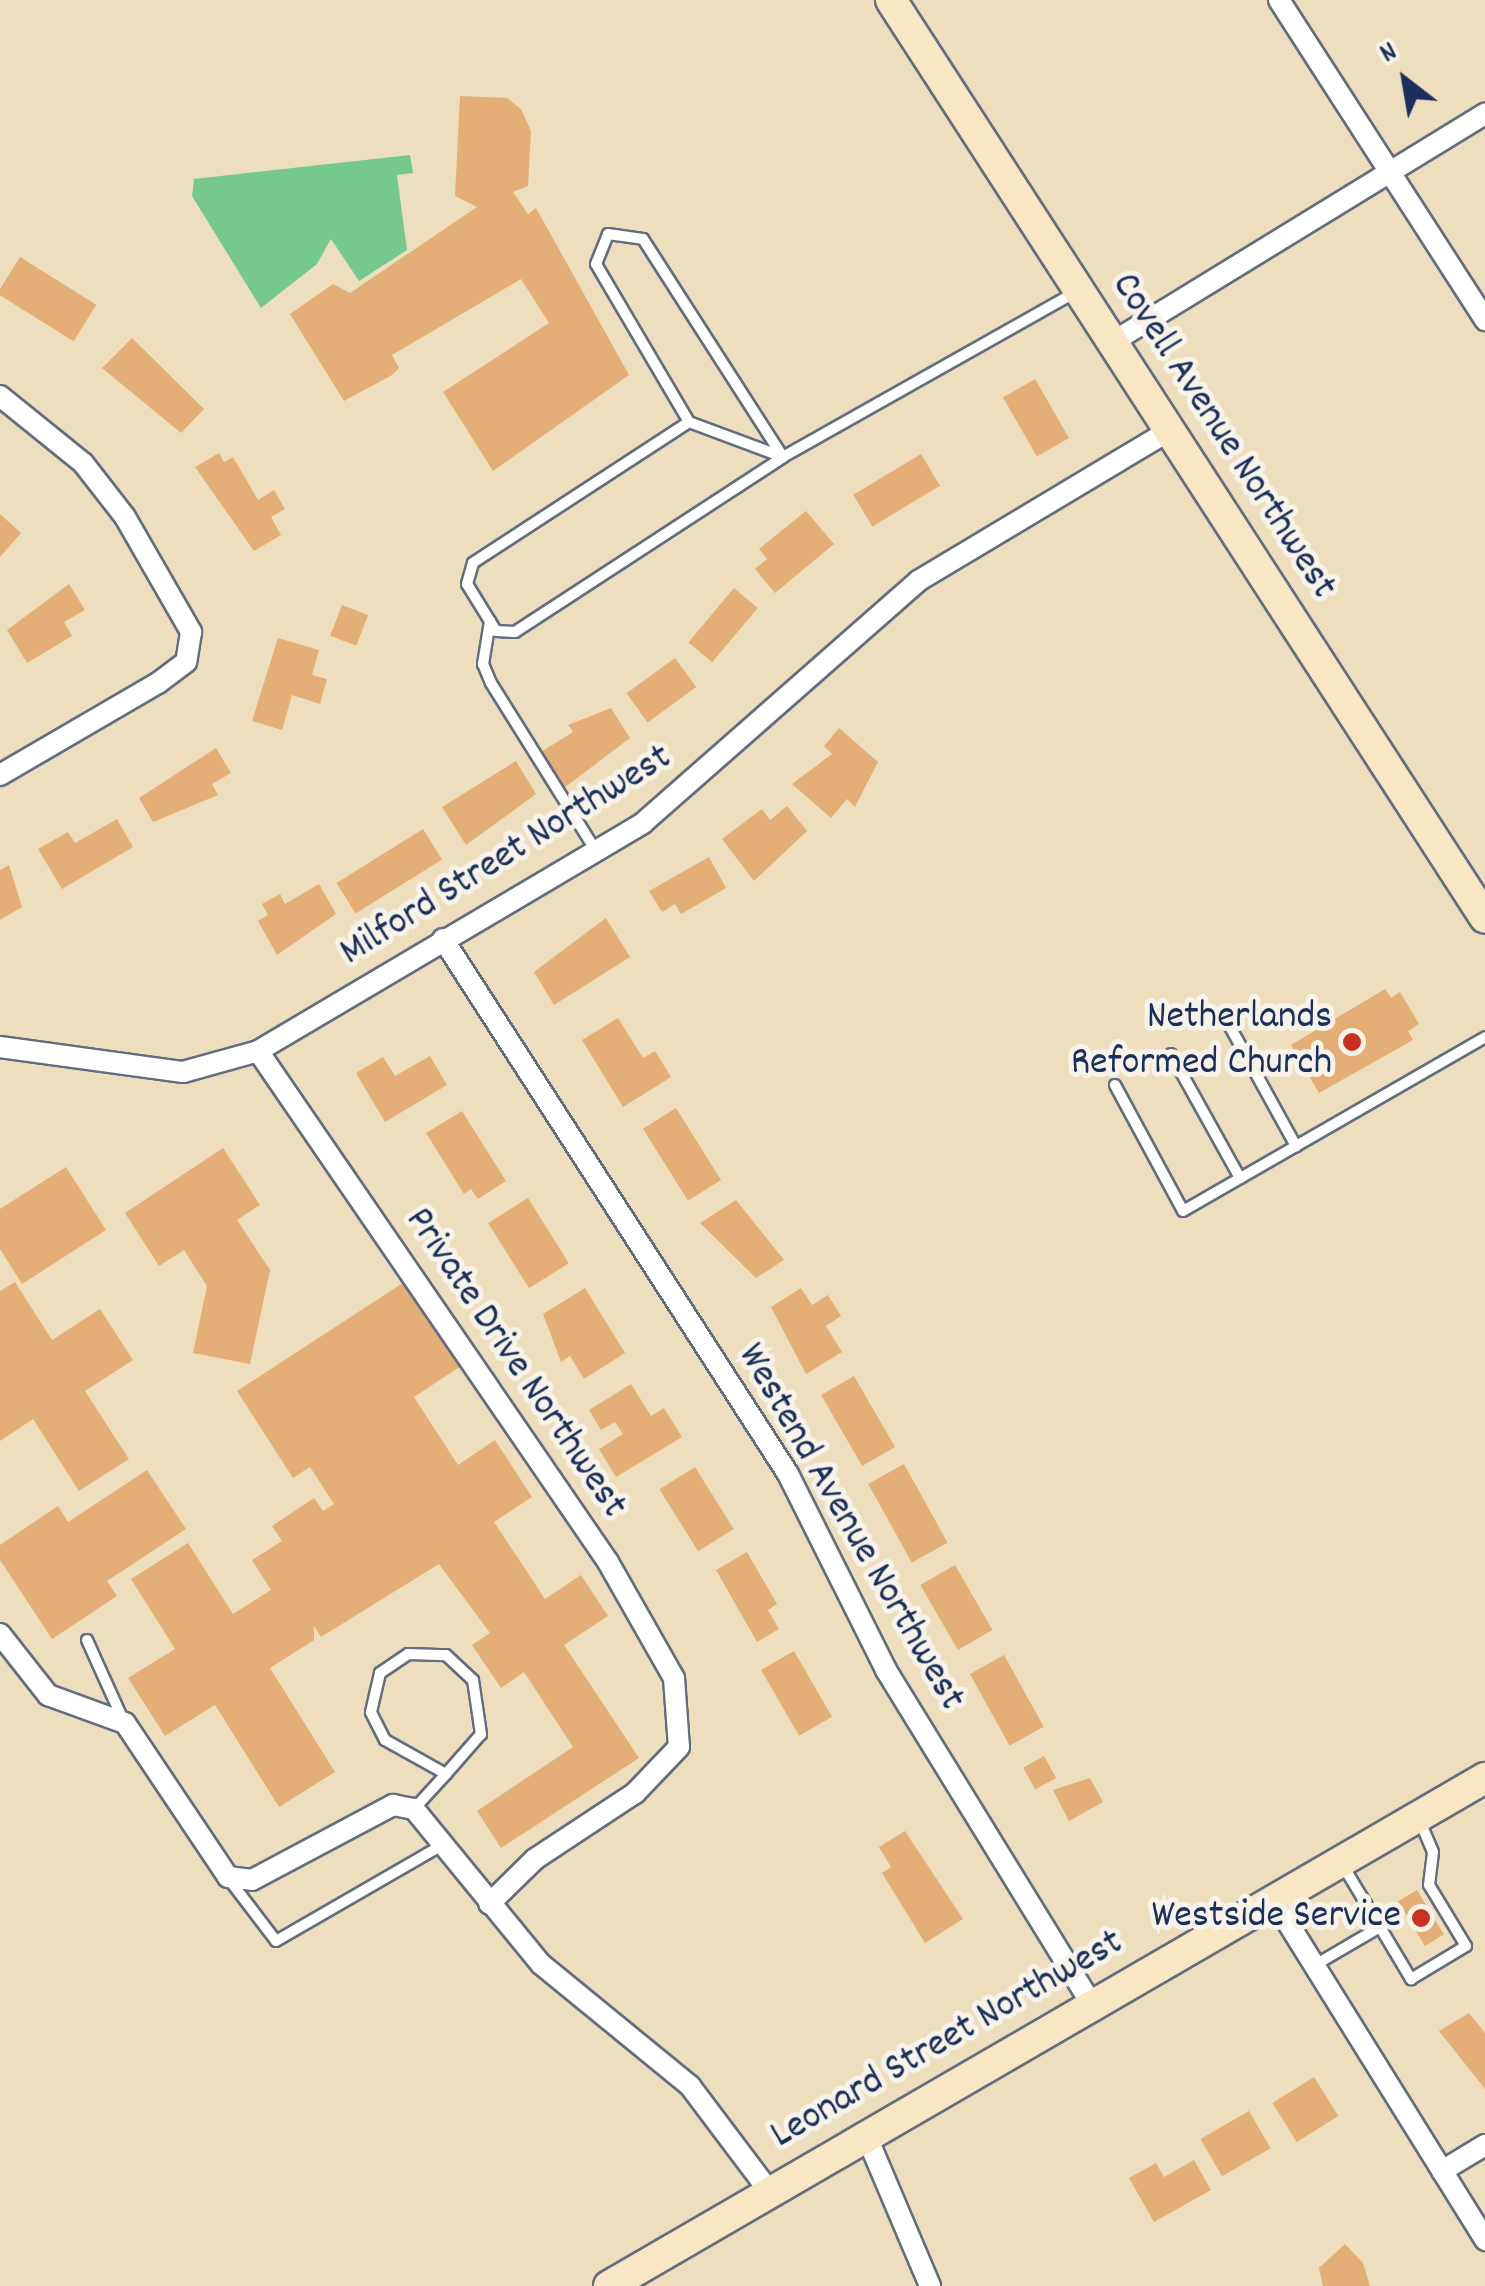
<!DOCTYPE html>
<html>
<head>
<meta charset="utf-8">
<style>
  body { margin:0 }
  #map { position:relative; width:1485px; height:2286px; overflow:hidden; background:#eddfbd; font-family:Dekko,sans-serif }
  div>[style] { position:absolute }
  .green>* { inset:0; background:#76c98c }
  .building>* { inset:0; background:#e3af76; transform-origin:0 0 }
  .roads { filter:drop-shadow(2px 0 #646d7f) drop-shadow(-2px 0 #646d7f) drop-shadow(0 2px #646d7f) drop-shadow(0 -2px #646d7f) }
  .lane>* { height:10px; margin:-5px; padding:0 5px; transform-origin:5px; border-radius:5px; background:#fff }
  .street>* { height:20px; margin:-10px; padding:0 10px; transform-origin:10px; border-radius:10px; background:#fff }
  .secondary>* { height:30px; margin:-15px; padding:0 15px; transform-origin:15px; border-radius:15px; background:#f9e7c3 }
  .dots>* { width:28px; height:28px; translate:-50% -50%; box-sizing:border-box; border:5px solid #f7f3e8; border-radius:50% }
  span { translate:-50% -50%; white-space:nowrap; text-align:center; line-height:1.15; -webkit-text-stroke:10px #f7f3e8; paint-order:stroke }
  .street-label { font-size:40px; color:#1b2f5e }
  .poi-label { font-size:40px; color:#1b2f5e }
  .right { translate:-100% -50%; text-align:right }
  .north { position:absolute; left:1355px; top:30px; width:100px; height:100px; -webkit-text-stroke:8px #f7f3e8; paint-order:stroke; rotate:329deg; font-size:28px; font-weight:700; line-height:40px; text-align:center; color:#1b2f5e }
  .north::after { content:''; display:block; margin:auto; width:35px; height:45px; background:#1b2f5e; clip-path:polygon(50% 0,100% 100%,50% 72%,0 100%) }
</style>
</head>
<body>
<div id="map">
  <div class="green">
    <div style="clip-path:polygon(410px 155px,413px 173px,397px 175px,407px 250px,359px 281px,331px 239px,317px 264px,261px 308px,192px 196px,194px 179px)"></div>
  </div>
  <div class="building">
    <div style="clip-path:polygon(460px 96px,507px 98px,521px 109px,531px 131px,528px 186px,513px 192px,528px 214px,536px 208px,629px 375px,493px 471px,443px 392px,549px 323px,521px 279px,392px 355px,399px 368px,392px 375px,344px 401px,290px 314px,333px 284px,350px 293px,477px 207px,455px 196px)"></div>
    <div style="left:20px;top:257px;width:90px;height:43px;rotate:32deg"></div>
    <div style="clip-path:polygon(132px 338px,204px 409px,181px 433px,102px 368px)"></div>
    <div style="left:1035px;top:379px;width:68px;height:37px;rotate:60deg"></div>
    <div style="clip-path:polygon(219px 453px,224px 462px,233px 457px,258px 500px,274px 490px,285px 509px,271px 517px,281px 535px,254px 551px,195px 467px)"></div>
    <div style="left:921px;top:454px;width:37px;height:79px;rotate:59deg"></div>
    <div style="clip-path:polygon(806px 511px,834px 544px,775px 593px,755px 569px,767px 559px,759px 549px)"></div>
    <div style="clip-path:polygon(0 514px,21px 533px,0 557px)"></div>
    <div style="clip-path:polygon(69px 584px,85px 610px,64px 622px,72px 636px,27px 663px,7px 630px)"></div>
    <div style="left:734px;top:588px;width:31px;height:71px;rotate:40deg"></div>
    <div style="left:342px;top:605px;width:28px;height:33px;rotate:21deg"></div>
    <div style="clip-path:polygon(278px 638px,319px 650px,312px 675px,327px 679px,320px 704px,292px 695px,282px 730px,252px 721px)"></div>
    <div style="left:675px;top:658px;width:36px;height:60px;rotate:54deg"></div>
    <div style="clip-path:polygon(611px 708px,630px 738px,564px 788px,541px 752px,573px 732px,568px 725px)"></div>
    <div style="clip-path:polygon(839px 728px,878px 762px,855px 807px,847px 799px,831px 818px,792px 784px,832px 754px,824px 746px)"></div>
    <div style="clip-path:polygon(216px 748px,231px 773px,212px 784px,218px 795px,153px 822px,139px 798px)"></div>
    <div style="clip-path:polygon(516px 761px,536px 794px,466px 845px,442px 807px)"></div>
    <div style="clip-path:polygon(787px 806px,807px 831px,754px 881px,722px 839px,762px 809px,770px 820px)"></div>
    <div style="clip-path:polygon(117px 819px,133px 847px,62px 889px,38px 849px,68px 832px,75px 843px)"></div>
    <div style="left:423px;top:829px;width:36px;height:102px;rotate:58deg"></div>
    <div style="clip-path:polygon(709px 857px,726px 888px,681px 914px,675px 904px,662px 912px,649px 891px)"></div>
    <div style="clip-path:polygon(9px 865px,22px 907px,0 920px,0 870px)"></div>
    <div style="clip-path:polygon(319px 884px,336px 914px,277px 955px,258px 921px,268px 915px,262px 904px,280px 894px,285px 904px)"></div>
    <div style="clip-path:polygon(606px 918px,630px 957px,554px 1005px,534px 972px)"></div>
    <div style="clip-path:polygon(1385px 989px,1391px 998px,1400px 992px,1419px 1024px,1408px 1031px,1413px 1040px,1319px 1093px,1291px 1045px)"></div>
    <div style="clip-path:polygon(618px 1018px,643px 1058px,655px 1051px,671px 1077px,623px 1107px,582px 1040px)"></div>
    <div style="clip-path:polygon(430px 1056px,447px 1085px,385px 1122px,356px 1073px,383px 1057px,395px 1076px)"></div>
    <div style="left:676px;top:1108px;width:85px;height:39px;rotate:58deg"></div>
    <div style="clip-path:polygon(462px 1111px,506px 1181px,478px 1199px,471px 1189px,464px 1194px,426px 1133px)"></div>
    <div style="clip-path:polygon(223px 1148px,260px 1205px,237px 1220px,270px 1270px,250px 1364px,193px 1353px,207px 1286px,184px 1250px,159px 1266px,125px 1213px)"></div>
    <div style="clip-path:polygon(66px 1167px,106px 1230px,22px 1284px,0 1249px,0 1209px)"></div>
    <div style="left:528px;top:1198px;width:77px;height:47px;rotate:58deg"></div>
    <div style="clip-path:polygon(736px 1200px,784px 1260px,756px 1278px,700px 1223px)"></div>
    <div style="clip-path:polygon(412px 1277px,467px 1362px,414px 1397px,458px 1465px,495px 1440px,532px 1497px,494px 1522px,545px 1599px,581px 1575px,608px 1616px,564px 1645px,639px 1758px,501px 1848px,477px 1811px,573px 1747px,524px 1672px,501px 1688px,472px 1645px,490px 1633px,439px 1564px,321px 1637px,314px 1626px,314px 1640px,270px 1668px,335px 1772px,279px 1807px,215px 1705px,165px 1736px,128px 1678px,175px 1649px,131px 1579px,188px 1543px,233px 1614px,271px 1590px,252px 1560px,282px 1541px,272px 1526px,314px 1498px,323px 1511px,334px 1504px,310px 1467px,293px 1478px,237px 1391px)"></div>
    <div style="clip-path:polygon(15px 1282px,52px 1340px,100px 1309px,133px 1360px,85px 1391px,129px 1459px,79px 1491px,33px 1419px,0 1441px,0 1291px)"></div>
    <div style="clip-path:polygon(585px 1288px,625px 1353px,584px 1379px,570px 1356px,561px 1362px,543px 1314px)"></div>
    <div style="clip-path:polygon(801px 1288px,812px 1305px,828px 1295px,841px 1316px,826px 1326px,842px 1352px,806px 1374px,771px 1307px)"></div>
    <div style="left:854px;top:1376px;width:82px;height:38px;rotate:60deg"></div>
    <div style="clip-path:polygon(631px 1384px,651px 1416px,664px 1408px,682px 1437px,616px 1477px,599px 1449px,623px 1434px,615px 1422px,601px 1430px,589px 1410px)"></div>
    <div style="left:904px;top:1464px;width:90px;height:41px;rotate:61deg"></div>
    <div style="left:695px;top:1467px;width:73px;height:42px;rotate:58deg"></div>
    <div style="clip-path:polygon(147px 1470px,186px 1529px,107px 1581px,117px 1596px,52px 1639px,0 1560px,0 1545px,58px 1506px,68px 1522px)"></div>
    <div style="clip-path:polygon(747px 1552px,777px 1604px,768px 1610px,779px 1629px,757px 1642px,716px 1570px)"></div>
    <div style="left:955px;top:1565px;width:75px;height:40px;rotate:60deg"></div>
    <div style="left:794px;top:1651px;width:76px;height:38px;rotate:60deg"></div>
    <div style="left:1004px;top:1655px;width:82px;height:39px;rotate:61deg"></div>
    <div style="left:1044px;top:1756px;width:25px;height:24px;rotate:61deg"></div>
    <div style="clip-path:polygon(1090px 1778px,1103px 1802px,1069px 1821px,1053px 1790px)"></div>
    <div style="clip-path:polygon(905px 1831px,963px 1919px,925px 1943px,882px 1873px,891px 1867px,879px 1847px)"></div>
    <div style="left:1417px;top:1890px;width:52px;height:22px;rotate:59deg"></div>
    <div style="clip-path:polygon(1469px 2013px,1485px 2033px,1485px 2089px,1439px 2031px)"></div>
    <div style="left:1314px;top:2077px;width:46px;height:49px;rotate:58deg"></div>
    <div style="left:1249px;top:2111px;width:43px;height:56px;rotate:60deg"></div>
    <div style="clip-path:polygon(1194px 2160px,1211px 2190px,1154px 2222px,1129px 2178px,1156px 2163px,1164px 2177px)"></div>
    <div style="clip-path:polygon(1345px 2244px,1363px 2263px,1370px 2286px,1323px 2286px,1319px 2268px)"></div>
  </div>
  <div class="roads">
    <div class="lane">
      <div style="left:689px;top:422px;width:183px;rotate:-120.5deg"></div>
      <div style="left:596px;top:264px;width:32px;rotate:-68deg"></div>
      <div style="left:608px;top:234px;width:35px;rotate:8deg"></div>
      <div style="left:643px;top:239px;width:259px;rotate:57.3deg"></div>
      <div style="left:783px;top:457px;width:100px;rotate:-159.6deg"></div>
      <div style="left:689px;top:422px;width:258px;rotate:146.9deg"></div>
      <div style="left:473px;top:563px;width:22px;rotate:106deg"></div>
      <div style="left:467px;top:584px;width:55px;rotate:58.3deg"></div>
      <div style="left:496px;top:631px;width:19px;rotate:3deg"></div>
      <div style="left:515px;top:632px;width:320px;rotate:-33.1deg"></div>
      <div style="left:783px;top:457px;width:338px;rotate:-29.4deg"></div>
      <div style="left:490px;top:621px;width:44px;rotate:99.2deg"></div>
      <div style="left:483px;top:664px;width:21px;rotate:67deg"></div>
      <div style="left:491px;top:683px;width:198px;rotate:58deg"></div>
      <div style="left:1228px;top:1023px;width:141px;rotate:61.1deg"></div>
      <div style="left:1171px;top:1054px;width:142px;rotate:60.9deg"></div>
      <div style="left:1115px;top:1085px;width:143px;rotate:61.6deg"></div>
      <div style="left:1183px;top:1211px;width:349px;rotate:-29.9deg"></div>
      <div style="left:87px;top:1640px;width:90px;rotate:65.7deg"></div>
      <div style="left:414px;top:1809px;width:47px;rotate:-47.6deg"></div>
      <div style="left:446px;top:1774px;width:70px;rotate:-150.9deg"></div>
      <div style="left:385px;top:1740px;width:31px;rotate:-117deg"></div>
      <div style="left:371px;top:1712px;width:40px;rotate:-77deg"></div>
      <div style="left:380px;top:1673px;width:34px;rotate:-34deg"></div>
      <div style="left:408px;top:1654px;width:38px;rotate:2deg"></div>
      <div style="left:446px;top:1655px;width:37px;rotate:43deg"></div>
      <div style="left:473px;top:1680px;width:55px;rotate:81.6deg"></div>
      <div style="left:481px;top:1734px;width:53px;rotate:131.2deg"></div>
      <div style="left:1342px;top:1864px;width:74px;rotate:58.9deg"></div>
      <div style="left:228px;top:1878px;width:79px;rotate:52.7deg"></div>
      <div style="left:276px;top:1941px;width:192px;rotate:-30deg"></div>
      <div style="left:1315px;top:1965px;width:75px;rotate:-30.3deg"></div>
      <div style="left:1380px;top:1927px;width:61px;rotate:59.2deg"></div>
      <div style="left:1411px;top:1979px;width:64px;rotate:-31deg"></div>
      <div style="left:1466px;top:1946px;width:71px;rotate:-121.2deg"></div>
      <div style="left:1429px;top:1885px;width:33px;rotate:-83deg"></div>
      <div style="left:1433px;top:1852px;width:34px;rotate:-113deg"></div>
    </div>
    <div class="street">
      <div style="left:1279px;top:0;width:381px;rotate:57.2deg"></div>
      <div style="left:1111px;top:343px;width:439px;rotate:-31.5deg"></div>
      <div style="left:0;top:396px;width:107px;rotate:38.9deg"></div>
      <div style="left:83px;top:463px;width:68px;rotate:52.1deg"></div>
      <div style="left:125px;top:517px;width:133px;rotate:60.1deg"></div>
      <div style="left:191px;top:632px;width:30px;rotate:99deg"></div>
      <div style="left:186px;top:662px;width:35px;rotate:143deg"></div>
      <div style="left:158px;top:683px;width:183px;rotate:149.8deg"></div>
      <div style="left:443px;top:939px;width:637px;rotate:57.18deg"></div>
      <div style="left:788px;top:1474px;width:219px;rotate:63.4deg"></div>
      <div style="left:886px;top:1670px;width:391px;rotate:58.4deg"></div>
      <div style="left:0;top:1047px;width:185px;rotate:7.8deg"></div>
      <div style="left:183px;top:1072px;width:78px;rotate:-15.6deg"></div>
      <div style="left:258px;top:1051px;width:447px;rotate:-30.6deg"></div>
      <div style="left:643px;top:823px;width:366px;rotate:-41.3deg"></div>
      <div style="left:918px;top:581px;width:292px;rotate:-30.9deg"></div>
      <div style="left:258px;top:1051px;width:619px;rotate:55.59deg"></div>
      <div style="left:608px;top:1562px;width:133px;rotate:60.4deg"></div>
      <div style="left:674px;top:1678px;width:69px;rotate:85.9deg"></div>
      <div style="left:679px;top:1747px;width:64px;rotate:133.7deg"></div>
      <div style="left:635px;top:1793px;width:120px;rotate:146.6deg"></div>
      <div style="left:535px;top:1859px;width:64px;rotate:135.6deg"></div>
      <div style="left:0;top:1634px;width:78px;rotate:51.8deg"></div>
      <div style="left:48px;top:1695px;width:82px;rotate:20deg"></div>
      <div style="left:125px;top:1723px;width:185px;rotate:56.2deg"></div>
      <div style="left:228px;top:1877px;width:24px;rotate:7deg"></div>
      <div style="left:252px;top:1880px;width:160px;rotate:-28deg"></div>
      <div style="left:393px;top:1805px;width:21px;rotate:11deg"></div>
      <div style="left:414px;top:1809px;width:200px;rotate:50.7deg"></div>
      <div style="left:541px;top:1964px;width:193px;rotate:39.3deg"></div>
      <div style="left:690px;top:2086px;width:133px;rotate:53deg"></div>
      <div style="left:1273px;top:1899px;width:402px;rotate:58.1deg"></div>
      <div style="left:866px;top:2135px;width:164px;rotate:67deg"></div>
      <div style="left:1442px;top:2171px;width:50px;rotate:-31.2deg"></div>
    </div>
    <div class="secondary">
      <div style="left:891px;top:0;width:1093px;rotate:57.09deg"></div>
      <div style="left:609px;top:2286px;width:1013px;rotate:-30.11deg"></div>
    </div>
  </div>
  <div class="dots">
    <div style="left:1352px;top:1042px;background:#c8321e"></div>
    <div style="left:1421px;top:1918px;background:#c8321e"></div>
  </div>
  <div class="street-label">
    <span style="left:1222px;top:437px;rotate:57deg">Covell Avenue Northwest</span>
    <span style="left:507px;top:857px;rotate:-32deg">Milford Street Northwest</span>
    <span style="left:514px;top:1364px;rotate:56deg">Private Drive Northwest</span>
    <span style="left:849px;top:1528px;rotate:60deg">Westend Avenue Northwest</span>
    <span style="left:948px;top:2041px;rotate:-30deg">Leonard Street Northwest</span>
  </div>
  <div class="poi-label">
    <span class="right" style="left:1332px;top:1042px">Netherlands<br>Reformed Church</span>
    <span class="right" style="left:1401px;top:1918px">Westside Service</span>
  </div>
  <div class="north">N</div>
</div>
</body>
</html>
